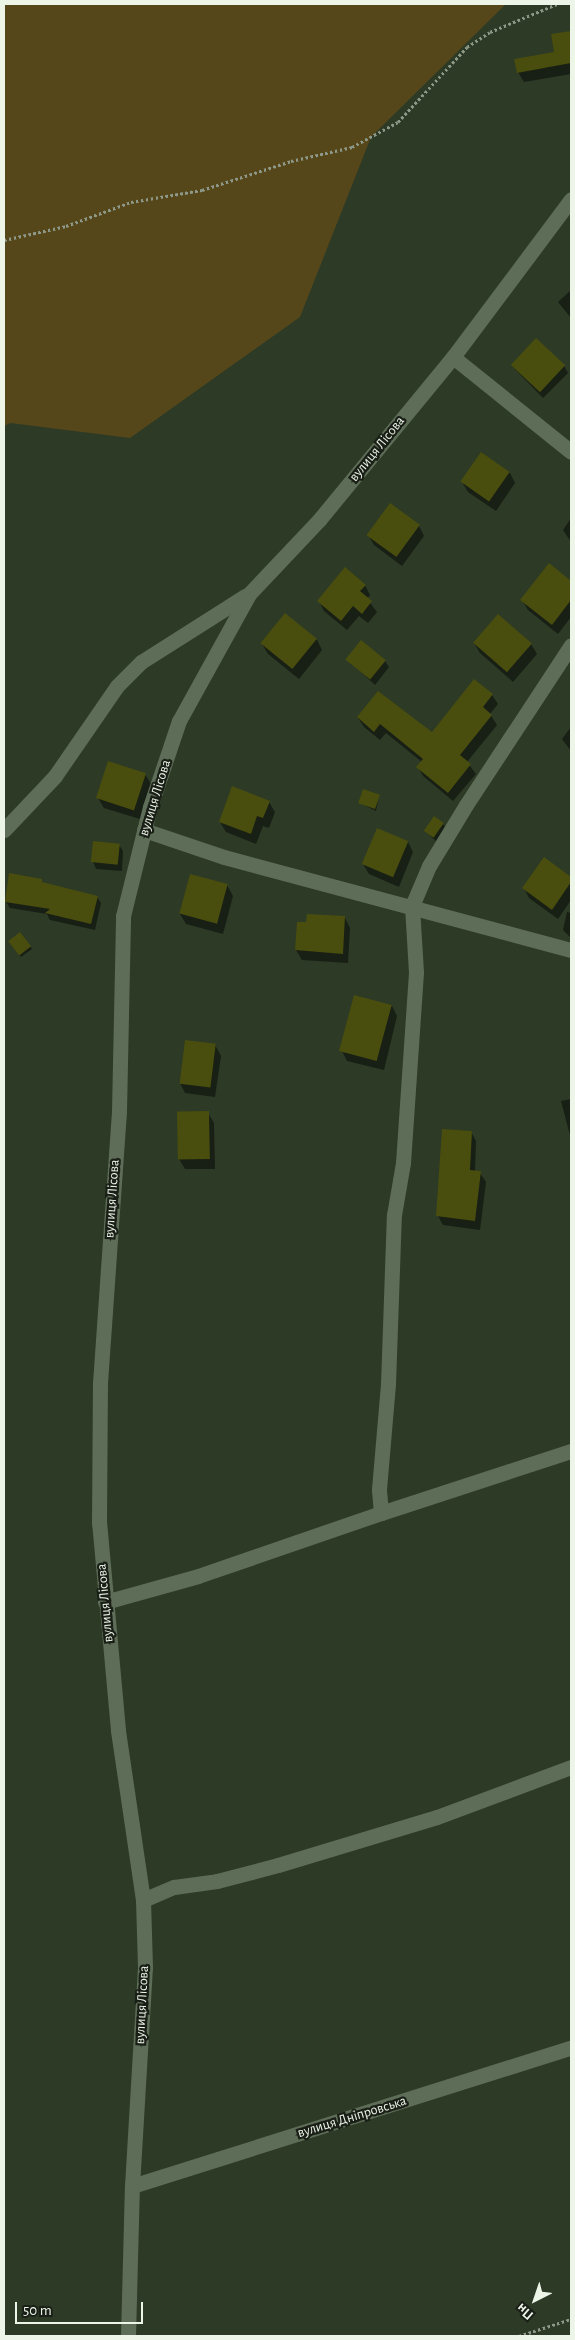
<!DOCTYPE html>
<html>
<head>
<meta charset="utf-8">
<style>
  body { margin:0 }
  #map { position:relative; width:575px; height:2340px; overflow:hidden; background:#2d3a26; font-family:"Alegreya Sans",sans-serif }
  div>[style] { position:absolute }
  .green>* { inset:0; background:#56471b }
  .shadow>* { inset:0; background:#0007 }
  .building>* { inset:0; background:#494d0d; transform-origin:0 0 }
  .path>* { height:3px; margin-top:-1.5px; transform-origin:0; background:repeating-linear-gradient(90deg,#8d9888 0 2.5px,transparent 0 5px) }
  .minor>* { height:15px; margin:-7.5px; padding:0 7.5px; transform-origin:7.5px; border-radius:7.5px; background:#5e6d57 }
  span { translate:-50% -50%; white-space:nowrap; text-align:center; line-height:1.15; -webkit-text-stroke:4.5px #191f16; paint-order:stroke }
  .street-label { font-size:14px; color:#ecf5e8 }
  .frame { position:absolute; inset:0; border:5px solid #ecf5e8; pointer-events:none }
  .north { position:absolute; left:510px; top:2275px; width:50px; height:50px; -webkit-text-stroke:4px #191f16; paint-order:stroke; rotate:221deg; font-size:14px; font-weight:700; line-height:20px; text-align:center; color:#ecf5e8 }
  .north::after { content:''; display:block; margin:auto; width:18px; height:22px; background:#ecf5e8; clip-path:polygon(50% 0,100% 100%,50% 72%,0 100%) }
  .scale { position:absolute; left:15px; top:2302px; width:128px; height:22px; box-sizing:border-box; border:2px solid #ecf5e8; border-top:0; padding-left:6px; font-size:15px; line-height:18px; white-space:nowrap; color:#ecf5e8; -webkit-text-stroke:4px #191f16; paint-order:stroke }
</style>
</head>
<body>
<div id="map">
  <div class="green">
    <div style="clip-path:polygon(4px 4px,506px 4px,371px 137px,300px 317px,130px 438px,10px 423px,4px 426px)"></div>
  </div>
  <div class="shadow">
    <div style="clip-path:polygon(571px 32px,571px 74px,524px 82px,518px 72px,556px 53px,553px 35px)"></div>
    <div style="clip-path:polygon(571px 290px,571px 318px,558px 302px)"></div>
    <div style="clip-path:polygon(512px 366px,564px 366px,568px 373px,543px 398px)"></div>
    <div style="clip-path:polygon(481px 453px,510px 473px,515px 483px,496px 511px,468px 492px,462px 482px)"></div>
    <div style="clip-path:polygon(571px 518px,571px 542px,563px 530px)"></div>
    <div style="clip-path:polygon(419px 526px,424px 536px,402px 566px,374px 545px,368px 535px)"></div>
    <div style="clip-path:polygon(550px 565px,571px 582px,571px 617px,558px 634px,528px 610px,522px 600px)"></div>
    <div style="clip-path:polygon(365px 585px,370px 595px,367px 599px,377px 612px,368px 623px,359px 616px,347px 630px,324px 611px,319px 601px)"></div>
    <div style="clip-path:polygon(286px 615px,317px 640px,322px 650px,299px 679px,268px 654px,262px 644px)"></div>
    <div style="clip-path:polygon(474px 643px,531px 644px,537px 654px,513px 682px,480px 653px)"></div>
    <div style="clip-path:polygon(348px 660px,385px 661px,389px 667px,375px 685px)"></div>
    <div style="clip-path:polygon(474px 680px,492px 695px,498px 704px,490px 714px,497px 725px,467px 762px,476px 774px,453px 801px,423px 776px,418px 767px,422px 762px,386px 733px,380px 740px,364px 727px,358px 718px,432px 734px)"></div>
    <div style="clip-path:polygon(571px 727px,571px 751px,562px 739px)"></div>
    <div style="clip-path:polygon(145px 774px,151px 784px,140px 819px,104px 808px,98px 798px)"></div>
    <div style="clip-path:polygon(379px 796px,376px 811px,360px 803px)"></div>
    <div style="clip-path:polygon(269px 802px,275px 812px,269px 828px,263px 826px,256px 844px,226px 832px,220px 822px)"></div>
    <div style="clip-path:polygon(443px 824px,445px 827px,436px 841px,425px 831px)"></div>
    <div style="clip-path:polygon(377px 830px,408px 842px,413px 852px,399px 887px,369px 874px,363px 864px)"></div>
    <div style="clip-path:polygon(119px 845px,123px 851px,122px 871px,96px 869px,93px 862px)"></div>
    <div style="clip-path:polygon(544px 859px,571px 878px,571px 900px,558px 919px,529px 898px,524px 888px)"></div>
    <div style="clip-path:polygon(41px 880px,43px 883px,97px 897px,101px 903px,95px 930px,50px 920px,47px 914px,10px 908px,6px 902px)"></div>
    <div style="clip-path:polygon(227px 885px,233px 896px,223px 934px,186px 924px,180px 914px)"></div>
    <div style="clip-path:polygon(567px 912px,571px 913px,571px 938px,563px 930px)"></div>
    <div style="clip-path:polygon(345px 918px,350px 928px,348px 963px,302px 960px,296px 950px)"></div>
    <div style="clip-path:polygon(11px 944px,30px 946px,32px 949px,21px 957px)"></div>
    <div style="clip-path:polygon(392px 1006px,397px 1016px,384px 1070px,347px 1061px,342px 1051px)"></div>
    <div style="clip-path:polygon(215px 1045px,221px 1056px,215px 1097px,185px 1093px,180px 1083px)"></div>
    <div style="clip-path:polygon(571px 1099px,571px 1139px,561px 1101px)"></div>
    <div style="clip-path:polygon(208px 1113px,214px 1123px,215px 1169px,185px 1169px,179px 1159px)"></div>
    <div style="clip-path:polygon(471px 1132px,476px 1141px,475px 1172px,480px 1173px,486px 1182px,480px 1230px,443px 1225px,438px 1216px)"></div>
  </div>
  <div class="building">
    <div style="clip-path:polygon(571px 31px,571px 63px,517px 73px,514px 59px,554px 52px,551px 34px)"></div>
    <div style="left:536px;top:338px;width:40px;height:37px;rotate:43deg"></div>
    <div style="left:481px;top:452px;width:35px;height:36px;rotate:35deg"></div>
    <div style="left:390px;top:503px;width:37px;height:40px;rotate:36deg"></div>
    <div style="clip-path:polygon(549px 563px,571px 581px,571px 600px,552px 625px,520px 600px)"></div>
    <div style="clip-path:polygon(345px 567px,366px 585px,360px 591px,372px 601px,362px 614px,353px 606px,341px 621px,317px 601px)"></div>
    <div style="left:285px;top:613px;width:41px;height:39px;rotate:39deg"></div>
    <div style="left:498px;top:614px;width:45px;height:38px;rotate:41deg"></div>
    <div style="left:361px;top:640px;width:32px;height:25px;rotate:39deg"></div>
    <div style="clip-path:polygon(474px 679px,493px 694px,483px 707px,492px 715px,460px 755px,471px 764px,448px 793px,416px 767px,423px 759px,380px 724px,374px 732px,357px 717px,378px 691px,432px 732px)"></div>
    <div style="left:108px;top:761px;width:40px;height:39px;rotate:18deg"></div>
    <div style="clip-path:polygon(232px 786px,270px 801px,263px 818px,257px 816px,251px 834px,219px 822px)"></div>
    <div style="left:363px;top:789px;width:18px;height:15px;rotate:19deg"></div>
    <div style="left:434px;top:816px;width:12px;height:18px;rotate:35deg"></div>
    <div style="left:377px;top:828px;width:34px;height:39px;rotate:23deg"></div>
    <div style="left:93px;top:841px;width:27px;height:21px;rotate:6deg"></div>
    <div style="clip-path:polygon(544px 857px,571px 877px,571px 882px,552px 910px,522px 888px)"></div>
    <div style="clip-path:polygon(9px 873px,42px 879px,42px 882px,98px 896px,91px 924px,45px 913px,50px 909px,5px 902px)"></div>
    <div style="left:190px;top:874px;width:39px;height:41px;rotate:15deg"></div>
    <div style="clip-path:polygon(307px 914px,345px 916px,343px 954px,295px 950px,297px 922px,306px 922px)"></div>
    <div style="left:20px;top:932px;width:18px;height:15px;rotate:52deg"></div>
    <div style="left:354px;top:995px;width:39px;height:58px;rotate:15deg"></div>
    <div style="left:185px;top:1040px;width:31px;height:44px;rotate:7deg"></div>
    <div style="left:209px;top:1111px;width:48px;height:32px;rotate:89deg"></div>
    <div style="clip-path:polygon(442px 1129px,472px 1131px,470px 1170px,481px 1171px,475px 1221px,436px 1216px)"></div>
  </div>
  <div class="path">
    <div style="left:4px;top:240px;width:64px;rotate:-12.7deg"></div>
    <div style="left:66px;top:226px;width:69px;rotate:-20.3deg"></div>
    <div style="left:131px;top:202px;width:72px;rotate:-9.6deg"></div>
    <div style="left:202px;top:190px;width:94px;rotate:-18deg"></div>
    <div style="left:291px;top:161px;width:63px;rotate:-12.9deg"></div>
    <div style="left:352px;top:147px;width:52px;rotate:-28.5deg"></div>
    <div style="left:398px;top:122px;width:102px;rotate:-47.4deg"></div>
    <div style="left:467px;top:47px;width:27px;rotate:-33deg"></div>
    <div style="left:490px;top:32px;width:73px;rotate:-22.7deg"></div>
    <div style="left:519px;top:2336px;width:55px;rotate:-18.1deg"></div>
  </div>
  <div class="minor">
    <div style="left:453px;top:357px;width:151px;rotate:38.8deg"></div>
    <div style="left:4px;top:830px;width:74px;rotate:-46.6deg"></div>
    <div style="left:55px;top:776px;width:109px;rotate:-55.4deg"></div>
    <div style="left:117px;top:686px;width:34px;rotate:-45deg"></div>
    <div style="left:141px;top:662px;width:123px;rotate:-32.4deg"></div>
    <div style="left:144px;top:830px;width:84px;rotate:18.6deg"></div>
    <div style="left:224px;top:857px;width:359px;rotate:15deg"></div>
    <div style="left:381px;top:1513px;width:200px;rotate:-18.1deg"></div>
    <div style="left:105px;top:1602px;width:97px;rotate:-15.6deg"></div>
    <div style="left:198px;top:1576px;width:194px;rotate:-19deg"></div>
    <div style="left:381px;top:1513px;width:24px;rotate:-95deg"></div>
    <div style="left:379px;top:1489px;width:105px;rotate:-85.1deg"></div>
    <div style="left:388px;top:1384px;width:169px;rotate:-88deg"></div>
    <div style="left:394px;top:1215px;width:53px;rotate:-80.2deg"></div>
    <div style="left:403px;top:1163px;width:191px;rotate:-86.1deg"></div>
    <div style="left:416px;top:972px;width:66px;rotate:-93.5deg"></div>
    <div style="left:412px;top:906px;width:43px;rotate:-67deg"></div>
    <div style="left:429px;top:866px;width:71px;rotate:-58.8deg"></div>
    <div style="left:466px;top:805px;width:191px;rotate:-56.7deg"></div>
    <div style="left:143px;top:1900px;width:34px;rotate:-23deg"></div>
    <div style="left:174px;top:1887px;width:43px;rotate:-7.9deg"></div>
    <div style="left:217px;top:1881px;width:63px;rotate:-14.7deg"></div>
    <div style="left:278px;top:1865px;width:166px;rotate:-16.8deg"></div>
    <div style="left:437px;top:1817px;width:143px;rotate:-20.5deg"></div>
    <div style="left:132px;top:2186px;width:460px;rotate:-17.5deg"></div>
    <div style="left:128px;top:2336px;width:150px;rotate:-88.5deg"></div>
    <div style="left:132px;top:2186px;width:219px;rotate:-86.6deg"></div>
    <div style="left:145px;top:1967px;width:67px;rotate:-91.7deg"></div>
    <div style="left:143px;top:1900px;width:172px;rotate:-98.4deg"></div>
    <div style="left:118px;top:1730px;width:208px;rotate:-95.2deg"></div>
    <div style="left:99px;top:1523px;width:140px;rotate:-89.6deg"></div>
    <div style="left:100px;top:1383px;width:273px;rotate:-86deg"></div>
    <div style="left:119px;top:1111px;width:195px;rotate:-88.8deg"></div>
    <div style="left:123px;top:916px;width:112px;rotate:-76.1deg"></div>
    <div style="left:150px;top:807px;width:91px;rotate:-71.4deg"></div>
    <div style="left:179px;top:721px;width:145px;rotate:-61.1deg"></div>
    <div style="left:249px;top:594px;width:102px;rotate:-46.6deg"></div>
    <div style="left:319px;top:520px;width:211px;rotate:-50.6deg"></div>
    <div style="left:453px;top:357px;width:197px;rotate:-53.2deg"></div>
  </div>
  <div class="street-label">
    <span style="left:377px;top:449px;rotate:-51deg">вулиця Лісова</span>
    <span style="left:155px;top:798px;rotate:-73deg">вулиця Лісова</span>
    <span style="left:112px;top:1199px;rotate:-86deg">вулиця Лісова</span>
    <span style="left:105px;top:1603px;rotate:-95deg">вулиця Лісова</span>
    <span style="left:142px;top:2005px;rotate:-87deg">вулиця Лісова</span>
    <span style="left:352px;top:2117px;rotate:-17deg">вулиця Дніпровська</span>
  </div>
  <div class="frame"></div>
  <div class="north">Пн</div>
  <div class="scale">50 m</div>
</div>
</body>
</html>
